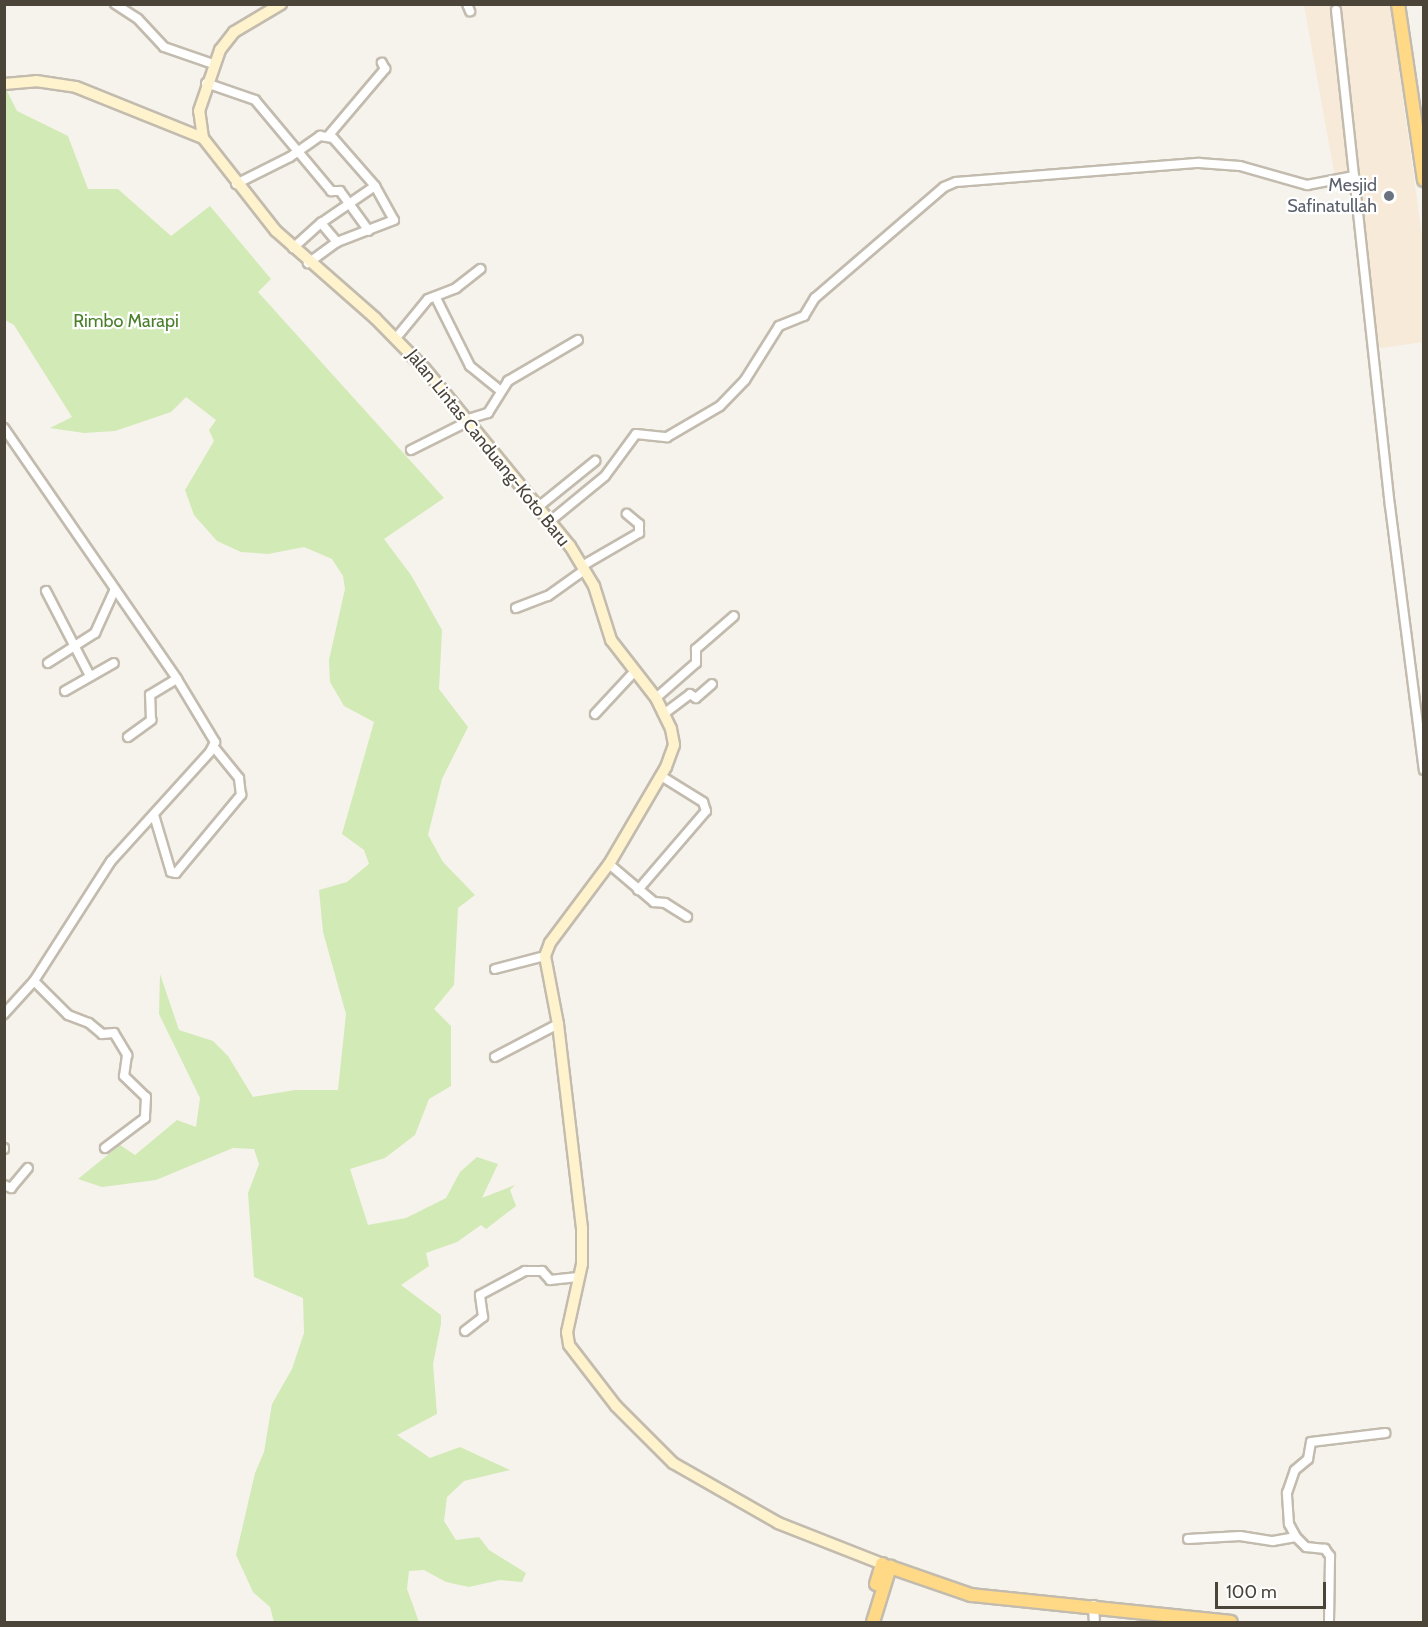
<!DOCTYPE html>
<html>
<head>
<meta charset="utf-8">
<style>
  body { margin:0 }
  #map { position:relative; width:1428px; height:1627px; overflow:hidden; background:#f6f3ec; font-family:Cabin,sans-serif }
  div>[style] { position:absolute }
  .commercial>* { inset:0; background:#f7ead8 }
  .green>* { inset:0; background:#d2eab5 }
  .roads { filter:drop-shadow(2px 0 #c2bbae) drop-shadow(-2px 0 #c2bbae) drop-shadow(0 2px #c2bbae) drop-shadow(0 -2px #c2bbae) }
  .minor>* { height:8px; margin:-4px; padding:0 4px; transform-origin:4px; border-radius:4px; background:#fff }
  .tertiary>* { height:9px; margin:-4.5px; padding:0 4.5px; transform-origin:4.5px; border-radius:4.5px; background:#fff }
  .secondary>* { height:10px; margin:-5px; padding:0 5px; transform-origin:5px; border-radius:5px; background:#fff3cd }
  .trunk>* { height:12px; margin:-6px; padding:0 6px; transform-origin:6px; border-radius:6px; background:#ffd985 }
  .dots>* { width:16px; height:16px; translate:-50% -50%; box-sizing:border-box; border:3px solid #fff; border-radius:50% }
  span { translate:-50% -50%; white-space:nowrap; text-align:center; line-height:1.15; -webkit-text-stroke:4.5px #fff; paint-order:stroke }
  .worship-label { font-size:18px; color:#5b616d }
  .right { translate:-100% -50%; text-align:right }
  .park-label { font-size:18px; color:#4a7f2a }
  .street-label { font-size:18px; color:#4b4439 }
  .frame { position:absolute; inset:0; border:6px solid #4b4439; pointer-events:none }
  .scale { position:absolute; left:1215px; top:1582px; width:111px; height:27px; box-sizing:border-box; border:3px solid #4b4439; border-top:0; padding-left:8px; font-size:18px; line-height:21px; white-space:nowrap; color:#4b4439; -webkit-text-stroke:4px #fff; paint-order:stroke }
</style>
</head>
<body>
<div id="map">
  <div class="commercial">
    <div style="clip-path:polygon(1304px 5px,1390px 5px,1423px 243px,1423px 342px,1375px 349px,1352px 181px,1336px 183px)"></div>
  </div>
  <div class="green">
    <div style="clip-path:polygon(4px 85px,17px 111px,68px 136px,88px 189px,118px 189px,171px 236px,210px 206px,271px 279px,258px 292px,444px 498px,384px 539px,411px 575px,442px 630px,439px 689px,468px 727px,442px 779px,428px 835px,443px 862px,475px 895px,458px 908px,454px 985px,434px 1009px,451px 1026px,451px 1086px,429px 1099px,415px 1135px,385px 1158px,350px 1169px,368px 1225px,406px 1218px,446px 1198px,460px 1172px,477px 1157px,498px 1164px,482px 1198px,515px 1185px,510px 1190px,516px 1206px,486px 1229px,481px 1225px,457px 1242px,426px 1253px,429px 1266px,401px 1285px,441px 1315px,441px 1324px,433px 1364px,437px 1414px,397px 1435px,430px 1458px,460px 1447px,510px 1470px,464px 1481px,447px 1497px,444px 1521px,456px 1540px,479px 1537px,489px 1550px,526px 1573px,522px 1582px,500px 1580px,469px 1587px,446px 1582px,424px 1570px,409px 1571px,407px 1589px,419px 1622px,274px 1622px,270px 1607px,253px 1592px,236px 1555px,255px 1473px,264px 1452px,272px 1404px,292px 1369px,304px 1333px,303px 1298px,254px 1277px,248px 1193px,259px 1164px,254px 1149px,233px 1148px,156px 1180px,102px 1187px,78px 1179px,120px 1145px,135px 1155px,177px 1120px,196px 1127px,200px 1098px,159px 1014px,160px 974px,179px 1030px,213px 1041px,228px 1056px,253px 1097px,295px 1090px,338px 1090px,346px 1014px,323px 932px,319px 890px,347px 882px,369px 864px,364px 850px,342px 834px,374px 722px,344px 706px,330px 682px,329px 660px,345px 589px,343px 576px,332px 559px,304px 547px,268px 554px,241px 552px,217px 541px,194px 515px,185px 490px,214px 441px,209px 430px,216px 420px,186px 397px,171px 412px,115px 431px,84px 433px,50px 428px,72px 417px,14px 325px,5px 320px)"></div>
  </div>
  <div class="roads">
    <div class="minor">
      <div style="left:115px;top:4px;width:27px;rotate:33deg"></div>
      <div style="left:138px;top:19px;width:38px;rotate:47deg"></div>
      <div style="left:164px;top:47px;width:52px;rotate:19.1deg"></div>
      <div style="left:467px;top:4px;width:8px;rotate:67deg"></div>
      <div style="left:1336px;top:10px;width:499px;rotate:83.8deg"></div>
      <div style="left:1390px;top:506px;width:266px;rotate:82.7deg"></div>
      <div style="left:206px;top:83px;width:52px;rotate:19.1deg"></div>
      <div style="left:255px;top:100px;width:119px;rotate:50.1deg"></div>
      <div style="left:331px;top:191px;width:9px"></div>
      <div style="left:340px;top:191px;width:49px;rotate:54.1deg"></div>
      <div style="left:329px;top:135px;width:87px;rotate:-49.7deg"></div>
      <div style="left:385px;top:69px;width:7px;rotate:-117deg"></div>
      <div style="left:236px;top:184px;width:60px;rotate:-26.6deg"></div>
      <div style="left:290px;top:157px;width:37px;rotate:-35deg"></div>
      <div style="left:320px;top:136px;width:13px;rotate:9deg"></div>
      <div style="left:333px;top:138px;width:64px;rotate:48.8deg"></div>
      <div style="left:375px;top:186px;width:39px;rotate:61deg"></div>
      <div style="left:394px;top:220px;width:61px;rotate:158.9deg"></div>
      <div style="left:337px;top:242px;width:36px;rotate:144deg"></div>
      <div style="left:321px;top:223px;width:25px;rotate:50deg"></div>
      <div style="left:293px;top:248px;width:38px;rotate:-42deg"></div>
      <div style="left:321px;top:223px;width:65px;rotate:-34.4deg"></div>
      <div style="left:436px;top:298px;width:76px;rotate:63.4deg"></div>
      <div style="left:470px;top:366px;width:38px;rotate:39deg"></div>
      <div style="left:396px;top:338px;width:50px;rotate:-50.6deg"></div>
      <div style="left:428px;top:299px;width:30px;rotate:-21deg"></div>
      <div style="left:456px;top:288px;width:31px;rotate:-38deg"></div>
      <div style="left:468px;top:419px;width:21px;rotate:-17deg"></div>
      <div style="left:488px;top:413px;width:38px;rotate:-58deg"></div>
      <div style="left:508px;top:381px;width:81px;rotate:-30.4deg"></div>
      <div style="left:4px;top:428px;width:305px;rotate:55.4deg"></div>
      <div style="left:177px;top:679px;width:74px;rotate:58.9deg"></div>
      <div style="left:215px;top:742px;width:11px;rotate:117deg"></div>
      <div style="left:210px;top:752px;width:147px;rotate:132.2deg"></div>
      <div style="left:111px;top:861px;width:143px;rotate:122.7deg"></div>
      <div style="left:34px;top:981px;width:45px;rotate:132.3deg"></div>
      <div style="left:411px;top:450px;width:65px;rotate:-26.6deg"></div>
      <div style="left:537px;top:508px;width:75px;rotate:-39deg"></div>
      <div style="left:549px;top:522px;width:72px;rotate:-39.4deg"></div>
      <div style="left:605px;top:476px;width:52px;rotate:-53.6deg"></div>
      <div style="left:636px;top:434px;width:31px;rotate:6deg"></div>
      <div style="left:667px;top:437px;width:61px;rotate:-30.3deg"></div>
      <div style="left:720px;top:406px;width:36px;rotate:-46deg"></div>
      <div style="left:745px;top:380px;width:64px;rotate:-57.8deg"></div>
      <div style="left:779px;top:326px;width:27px;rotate:-22deg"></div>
      <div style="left:804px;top:316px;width:21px;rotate:-59deg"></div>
      <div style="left:815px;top:298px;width:170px;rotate:-40.7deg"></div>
      <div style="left:944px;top:187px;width:13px;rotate:-23deg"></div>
      <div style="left:956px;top:182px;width:244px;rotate:-4.5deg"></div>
      <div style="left:1199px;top:163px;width:41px;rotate:4.2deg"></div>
      <div style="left:1240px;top:166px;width:70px;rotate:15.8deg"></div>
      <div style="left:1307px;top:185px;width:48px;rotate:-10.8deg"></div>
      <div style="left:582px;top:566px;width:66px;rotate:-30.1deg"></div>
      <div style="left:639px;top:533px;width:9px;rotate:-90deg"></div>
      <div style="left:639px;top:524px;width:16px;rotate:-140deg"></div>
      <div style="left:46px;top:591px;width:96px;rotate:62.6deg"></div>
      <div style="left:516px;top:608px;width:34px;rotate:-21deg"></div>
      <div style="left:548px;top:596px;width:43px;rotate:-35.5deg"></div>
      <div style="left:48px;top:663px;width:56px;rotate:-32.6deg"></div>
      <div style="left:95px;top:633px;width:48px;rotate:-65.6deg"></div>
      <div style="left:65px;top:691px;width:56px;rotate:-29.7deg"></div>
      <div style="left:656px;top:698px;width:53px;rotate:-41.2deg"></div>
      <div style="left:696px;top:663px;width:14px;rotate:-90deg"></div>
      <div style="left:696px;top:649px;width:50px;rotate:-41deg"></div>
      <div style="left:665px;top:713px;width:31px;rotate:-37deg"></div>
      <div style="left:690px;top:694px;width:7px;rotate:34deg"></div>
      <div style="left:696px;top:698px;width:21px;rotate:-41deg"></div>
      <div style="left:595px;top:714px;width:57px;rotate:-47.1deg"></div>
      <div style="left:128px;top:737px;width:29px;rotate:-36deg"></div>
      <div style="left:151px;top:720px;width:25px;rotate:-92deg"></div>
      <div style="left:150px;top:695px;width:31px;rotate:-31deg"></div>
      <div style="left:154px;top:815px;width:59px;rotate:73.4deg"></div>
      <div style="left:171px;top:872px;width:5px;rotate:11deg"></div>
      <div style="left:176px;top:873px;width:102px;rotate:-50.2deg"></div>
      <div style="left:241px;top:795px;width:17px;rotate:-97deg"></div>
      <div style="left:239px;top:778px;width:40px;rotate:-129deg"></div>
      <div style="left:609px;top:864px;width:59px;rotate:40.2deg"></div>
      <div style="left:654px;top:902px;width:11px;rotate:5deg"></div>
      <div style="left:665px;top:903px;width:26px;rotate:32deg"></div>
      <div style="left:638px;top:890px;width:104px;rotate:-49.3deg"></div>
      <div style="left:706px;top:811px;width:9px;rotate:-108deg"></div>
      <div style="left:703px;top:802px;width:49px;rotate:-148.2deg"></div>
      <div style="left:495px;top:969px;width:52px;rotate:-14.6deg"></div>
      <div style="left:34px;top:981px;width:48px;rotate:45deg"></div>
      <div style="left:68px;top:1015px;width:22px;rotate:21deg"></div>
      <div style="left:89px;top:1023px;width:17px;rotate:40deg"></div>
      <div style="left:102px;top:1034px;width:12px;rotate:-5deg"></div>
      <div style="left:114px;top:1033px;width:26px;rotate:59deg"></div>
      <div style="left:127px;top:1055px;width:21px;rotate:98deg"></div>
      <div style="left:124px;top:1076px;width:30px;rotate:44deg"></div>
      <div style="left:146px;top:1097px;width:21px;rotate:93deg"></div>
      <div style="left:145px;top:1118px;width:50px;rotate:143.1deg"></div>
      <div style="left:495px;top:1057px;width:71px;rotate:-27.6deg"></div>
      <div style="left:4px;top:1148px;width:1px;rotate:90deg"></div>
      <div style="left:4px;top:1185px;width:8px;rotate:23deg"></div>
      <div style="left:11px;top:1188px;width:26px;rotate:-50deg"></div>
      <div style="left:465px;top:1331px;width:23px;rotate:-38deg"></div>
      <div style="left:483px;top:1317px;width:22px;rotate:-98deg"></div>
      <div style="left:480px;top:1295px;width:51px;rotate:-28.1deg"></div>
      <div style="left:525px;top:1271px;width:17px"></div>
      <div style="left:542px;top:1271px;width:12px;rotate:48deg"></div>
      <div style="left:550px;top:1280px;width:28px;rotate:-6deg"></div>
      <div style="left:1188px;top:1539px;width:52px;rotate:-3.3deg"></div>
      <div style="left:1240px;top:1536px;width:33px;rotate:9deg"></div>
      <div style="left:1273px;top:1541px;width:23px;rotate:-10deg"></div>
      <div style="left:1329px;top:1622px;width:66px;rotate:-89.1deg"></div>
      <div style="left:1330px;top:1556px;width:9px;rotate:-126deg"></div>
      <div style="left:1325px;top:1549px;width:19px;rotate:-174deg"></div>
      <div style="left:1306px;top:1547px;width:14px;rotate:-135deg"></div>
      <div style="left:1296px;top:1537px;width:15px;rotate:-118deg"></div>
      <div style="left:1289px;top:1524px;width:31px;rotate:-94deg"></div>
      <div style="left:1287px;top:1493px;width:24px;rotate:-71deg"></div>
      <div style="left:1295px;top:1470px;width:17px;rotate:-40deg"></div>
      <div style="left:1308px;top:1459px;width:17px;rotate:-80deg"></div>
      <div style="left:1311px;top:1442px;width:75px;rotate:-6.9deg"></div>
    </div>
    <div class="tertiary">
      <div style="left:1093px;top:1605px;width:17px;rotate:87deg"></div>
    </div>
    <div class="secondary">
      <div style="left:4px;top:84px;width:32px;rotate:-5deg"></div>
      <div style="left:36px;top:81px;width:40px;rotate:8.5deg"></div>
      <div style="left:76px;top:87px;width:137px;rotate:21.9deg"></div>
      <div style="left:203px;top:138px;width:118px;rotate:51.9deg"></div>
      <div style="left:276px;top:231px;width:132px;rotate:41.3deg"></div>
      <div style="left:375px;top:318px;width:71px;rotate:45.6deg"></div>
      <div style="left:425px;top:369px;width:229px;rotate:50.7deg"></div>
      <div style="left:570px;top:546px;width:47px;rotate:59deg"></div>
      <div style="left:594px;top:586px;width:57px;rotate:72.5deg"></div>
      <div style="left:611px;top:640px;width:73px;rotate:52.2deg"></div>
      <div style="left:656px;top:698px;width:34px;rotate:64deg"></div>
      <div style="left:671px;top:729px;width:16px;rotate:79deg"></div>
      <div style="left:674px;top:745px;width:23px;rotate:110deg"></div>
      <div style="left:666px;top:767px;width:113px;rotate:120.4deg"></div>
      <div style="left:609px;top:864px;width:99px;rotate:126.8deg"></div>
      <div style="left:550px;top:943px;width:14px;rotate:111deg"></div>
      <div style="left:545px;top:956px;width:69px;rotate:79.2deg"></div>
      <div style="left:558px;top:1024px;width:205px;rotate:83.3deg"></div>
      <div style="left:582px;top:1228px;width:36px;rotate:90deg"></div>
      <div style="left:582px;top:1264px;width:70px;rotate:102.4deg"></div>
      <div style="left:567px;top:1332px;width:13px;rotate:81deg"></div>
      <div style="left:569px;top:1345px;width:77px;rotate:52.4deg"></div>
      <div style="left:616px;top:1406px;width:81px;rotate:45deg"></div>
      <div style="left:673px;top:1463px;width:121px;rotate:29.7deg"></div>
      <div style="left:778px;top:1523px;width:120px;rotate:21.4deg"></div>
      <div style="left:203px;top:138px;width:27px;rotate:-98deg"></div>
      <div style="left:199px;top:111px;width:65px;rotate:-71deg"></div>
      <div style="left:220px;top:50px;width:23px;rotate:-52deg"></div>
      <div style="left:234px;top:32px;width:55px;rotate:-30.8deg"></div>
    </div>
    <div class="trunk">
      <div style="left:1398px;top:4px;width:178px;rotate:81.6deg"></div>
      <div style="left:876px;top:1584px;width:21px;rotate:-73deg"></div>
      <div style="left:873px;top:1622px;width:58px;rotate:-72.8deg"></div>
      <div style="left:890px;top:1567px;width:86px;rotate:19.1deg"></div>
      <div style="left:971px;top:1595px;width:261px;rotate:5.9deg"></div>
    </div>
  </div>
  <div class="dots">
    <div style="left:1389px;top:196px;background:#6b7280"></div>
  </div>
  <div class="worship-label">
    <span class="right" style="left:1377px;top:196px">Mesjid<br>Safinatullah</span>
  </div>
  <div class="park-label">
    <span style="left:126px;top:321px">Rimbo Marapi</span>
  </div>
  <div class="street-label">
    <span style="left:488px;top:448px;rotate:51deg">Jalan Lintas Canduang-Koto Baru</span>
  </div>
  <div class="frame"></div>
  <div class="scale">100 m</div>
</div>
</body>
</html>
